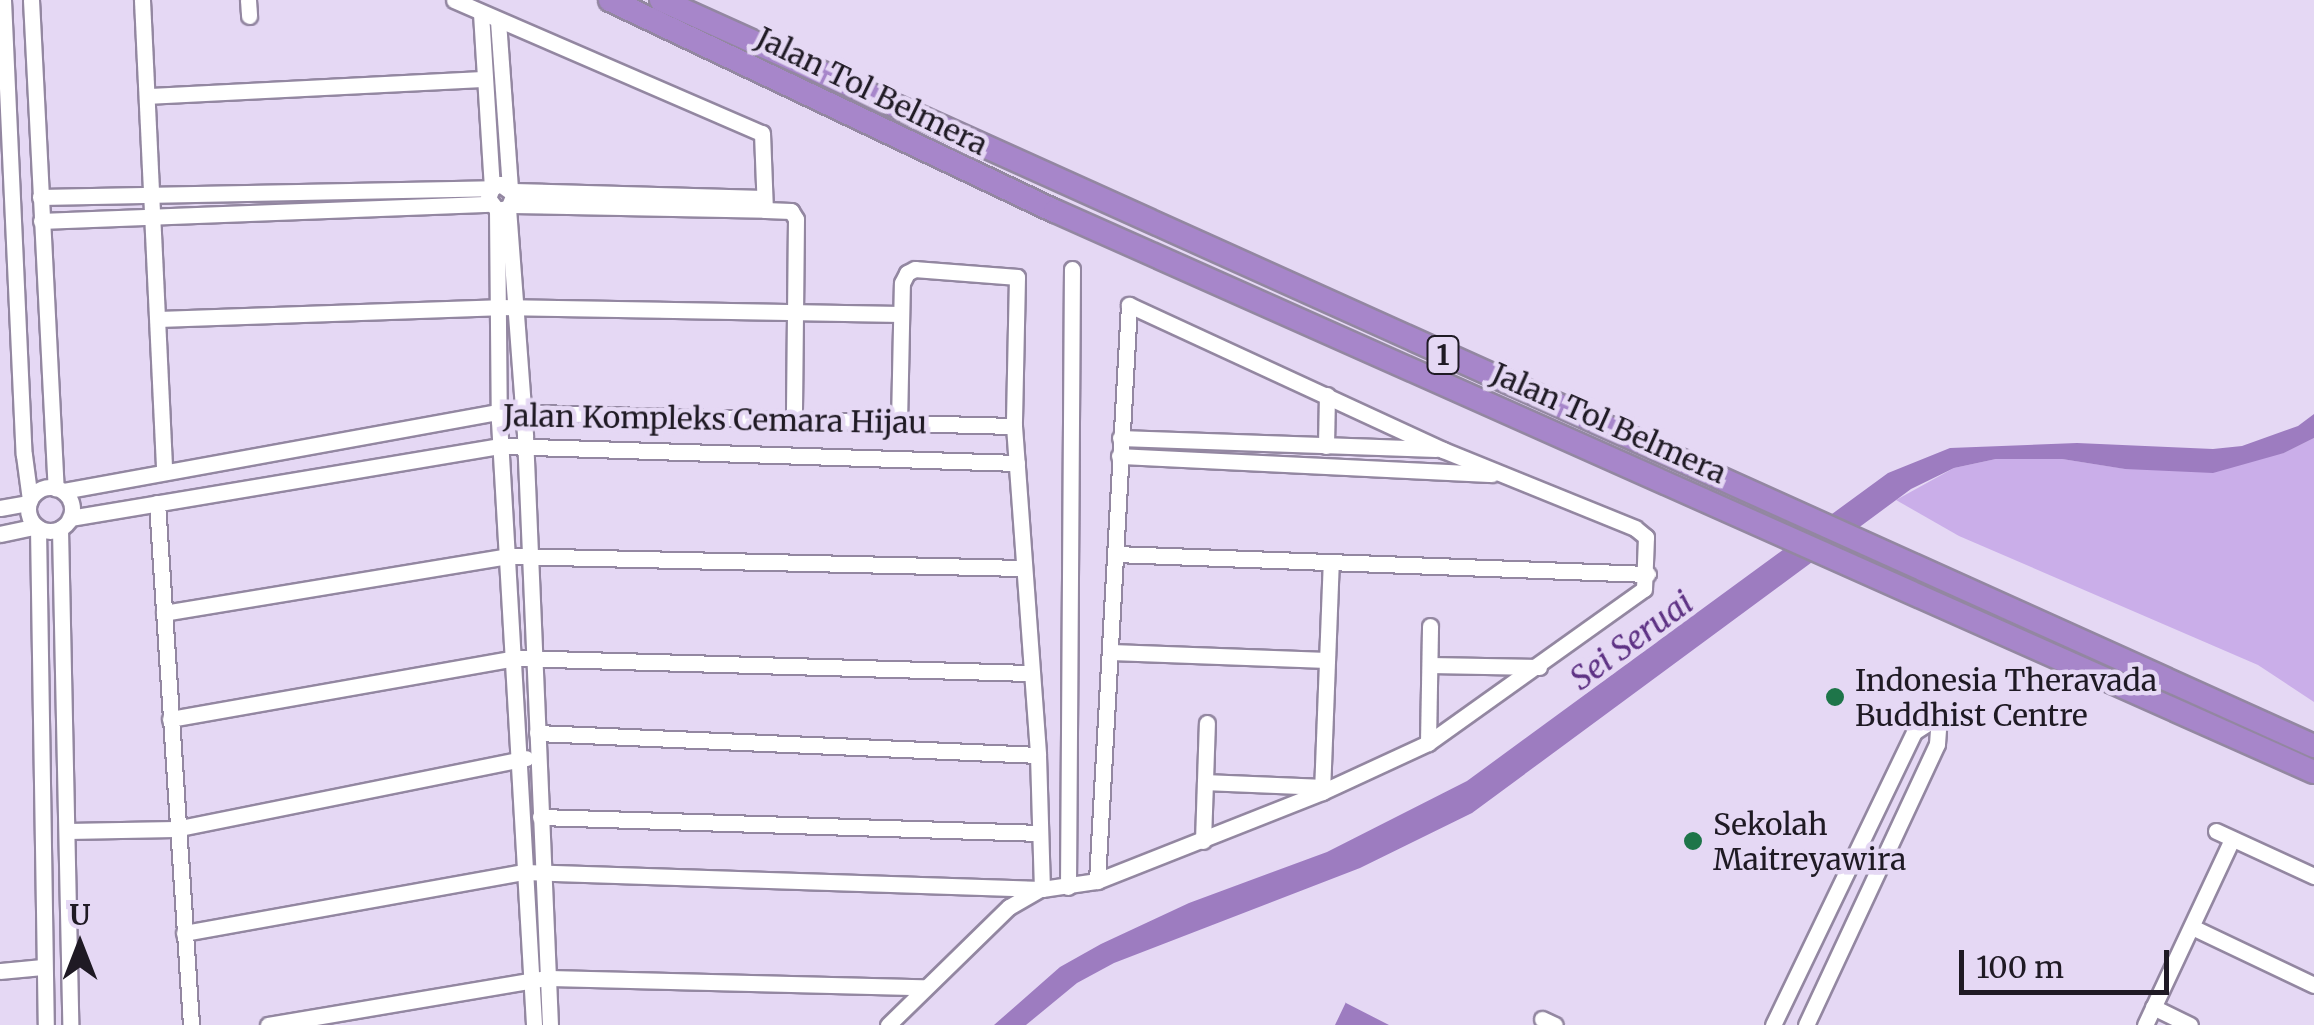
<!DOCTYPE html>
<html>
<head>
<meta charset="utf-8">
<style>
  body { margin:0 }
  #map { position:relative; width:2314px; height:1025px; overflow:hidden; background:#e5d8f4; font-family:Merriweather,serif }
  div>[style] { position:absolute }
  .green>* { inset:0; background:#caaee9 }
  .water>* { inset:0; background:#9d7cc0 }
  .roads { filter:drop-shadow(2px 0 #9387a1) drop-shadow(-2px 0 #9387a1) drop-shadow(0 2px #9387a1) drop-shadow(0 -2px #9387a1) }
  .minor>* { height:15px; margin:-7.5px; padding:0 7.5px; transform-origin:7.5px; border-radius:7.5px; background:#fff }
  .minor>.ring { margin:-7.5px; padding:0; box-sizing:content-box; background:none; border:15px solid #fff; border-radius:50% }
  .highway>* { height:22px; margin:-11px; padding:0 11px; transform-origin:11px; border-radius:11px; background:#a786ca }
  .dots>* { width:28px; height:28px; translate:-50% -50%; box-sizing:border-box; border:5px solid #e5d8f4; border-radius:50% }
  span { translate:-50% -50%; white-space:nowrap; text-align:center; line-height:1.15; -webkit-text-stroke:9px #e5d8f4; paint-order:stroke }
  .shield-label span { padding:2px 8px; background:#e5d8f4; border:2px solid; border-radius:8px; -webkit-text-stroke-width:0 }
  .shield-label { font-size:28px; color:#1f1a24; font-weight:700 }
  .street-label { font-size:30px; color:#1f1a24 }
  .poi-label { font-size:30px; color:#1f1a24 }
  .left { translate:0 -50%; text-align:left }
  .water-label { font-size:32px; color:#5e3284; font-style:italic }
  .north { position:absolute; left:30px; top:895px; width:100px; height:100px; -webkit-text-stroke:8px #e5d8f4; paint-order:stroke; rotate:0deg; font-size:28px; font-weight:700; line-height:40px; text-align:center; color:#1f1a24 }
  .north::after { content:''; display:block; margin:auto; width:35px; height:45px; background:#1f1a24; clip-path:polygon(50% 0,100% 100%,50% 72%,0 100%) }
  .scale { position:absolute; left:1959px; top:950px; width:210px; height:45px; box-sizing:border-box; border:5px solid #1f1a24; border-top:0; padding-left:12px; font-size:30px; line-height:35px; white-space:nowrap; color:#1f1a24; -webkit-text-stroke:8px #e5d8f4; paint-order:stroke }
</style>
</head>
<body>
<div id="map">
  <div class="green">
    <div style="clip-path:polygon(2314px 438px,2314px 702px,2258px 665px,1959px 536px,1896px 500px,1954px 468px,1996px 459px,2062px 459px,2126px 469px,2284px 453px)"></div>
  </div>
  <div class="water">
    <div style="clip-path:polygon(2314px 414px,2314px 438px,2284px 453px,2213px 473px,2125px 469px,2062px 459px,1996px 459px,1954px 468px,1911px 489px,1472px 813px,1360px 868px,1114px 963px,1077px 983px,1026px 1025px,994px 1025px,1060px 967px,1101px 944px,1189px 903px,1327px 852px,1467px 781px,1888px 473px,1950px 448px,2077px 443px,2213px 449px,2242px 446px,2298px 426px)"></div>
    <div style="clip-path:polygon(1346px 1002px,1346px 1003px,1389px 1025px,1335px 1025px)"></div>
  </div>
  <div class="roads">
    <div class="minor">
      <div style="left:3px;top:0;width:455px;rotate:87.4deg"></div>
      <div style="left:24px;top:455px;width:45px;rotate:82.4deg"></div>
      <div style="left:31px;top:0;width:489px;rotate:87.1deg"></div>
      <div style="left:142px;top:0;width:470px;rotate:87.3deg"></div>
      <div style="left:248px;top:0;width:16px;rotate:86deg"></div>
      <div style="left:454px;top:0;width:335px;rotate:23.4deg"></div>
      <div style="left:762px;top:133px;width:77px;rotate:87.8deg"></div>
      <div style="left:765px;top:210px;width:26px;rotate:2deg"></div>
      <div style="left:791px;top:211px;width:9px;rotate:58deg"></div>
      <div style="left:796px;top:219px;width:202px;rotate:90.6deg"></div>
      <div style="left:498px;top:21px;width:166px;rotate:85.9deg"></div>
      <div style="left:148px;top:96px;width:337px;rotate:-2.9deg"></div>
      <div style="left:513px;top:191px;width:251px;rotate:1.6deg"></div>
      <div style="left:40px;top:197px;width:452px;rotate:-1.1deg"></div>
      <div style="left:492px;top:188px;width:9px;rotate:-27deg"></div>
      <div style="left:500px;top:184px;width:17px;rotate:36deg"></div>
      <div style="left:514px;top:194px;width:15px;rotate:113deg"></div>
      <div style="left:508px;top:208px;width:11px;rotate:170deg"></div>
      <div style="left:497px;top:210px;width:15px;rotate:-127deg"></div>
      <div style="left:488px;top:198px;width:11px;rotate:-68deg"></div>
      <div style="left:492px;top:188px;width:174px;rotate:-93.6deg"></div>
      <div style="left:512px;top:205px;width:253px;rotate:1.1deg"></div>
      <div style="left:508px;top:208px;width:229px;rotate:85.7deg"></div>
      <div style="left:525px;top:436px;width:590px;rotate:87.57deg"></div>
      <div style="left:497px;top:210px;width:211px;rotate:89.5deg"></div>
      <div style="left:499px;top:421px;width:605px;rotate:86.68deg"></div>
      <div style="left:41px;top:221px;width:449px;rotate:-2.2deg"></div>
      <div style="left:158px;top:319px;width:340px;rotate:-2deg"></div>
      <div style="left:498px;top:307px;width:403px;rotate:1deg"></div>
      <div style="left:899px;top:423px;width:140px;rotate:-88.8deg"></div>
      <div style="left:902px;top:283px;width:11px;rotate:-63deg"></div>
      <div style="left:907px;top:273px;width:9px;rotate:-27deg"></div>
      <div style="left:915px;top:269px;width:102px;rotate:4.5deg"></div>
      <div style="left:1017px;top:277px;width:149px;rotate:91.2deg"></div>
      <div style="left:1014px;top:426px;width:330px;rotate:85.8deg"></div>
      <div style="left:1038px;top:755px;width:134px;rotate:88.3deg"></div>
      <div style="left:1120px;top:438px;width:316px;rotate:2deg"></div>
      <div style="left:1326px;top:446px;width:51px;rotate:-88.9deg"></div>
      <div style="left:1119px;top:456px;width:373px;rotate:2.8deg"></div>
      <div class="ring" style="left:28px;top:487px;width:29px;height:29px"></div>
      <div style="left:63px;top:491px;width:443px;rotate:-10.3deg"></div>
      <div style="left:499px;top:412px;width:515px;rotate:1.56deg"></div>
      <div style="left:157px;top:503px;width:523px;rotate:86.27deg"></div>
      <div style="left:0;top:508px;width:29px;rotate:-10deg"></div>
      <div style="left:70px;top:518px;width:438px;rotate:-9.5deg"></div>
      <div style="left:502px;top:446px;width:515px;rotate:1.89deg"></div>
      <div style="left:38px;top:528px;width:497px;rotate:89.1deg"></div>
      <div style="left:60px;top:529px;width:496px;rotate:88.8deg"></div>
      <div style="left:0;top:534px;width:34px;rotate:-12deg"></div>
      <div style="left:1115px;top:554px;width:533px;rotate:2.15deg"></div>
      <div style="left:164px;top:613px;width:350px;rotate:-9.4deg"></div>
      <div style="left:509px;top:556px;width:514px;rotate:1.34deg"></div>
      <div style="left:1111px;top:652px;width:216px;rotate:2.1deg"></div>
      <div style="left:1430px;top:665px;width:109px;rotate:1.1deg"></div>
      <div style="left:170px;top:719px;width:350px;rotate:-10deg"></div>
      <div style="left:515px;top:658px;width:516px;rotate:1.67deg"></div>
      <div style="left:537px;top:733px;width:501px;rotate:2.51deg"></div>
      <div style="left:1428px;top:743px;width:117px;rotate:-89deg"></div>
      <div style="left:1205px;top:782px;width:118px;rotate:2.4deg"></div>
      <div style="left:1322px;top:792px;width:230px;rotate:-87.8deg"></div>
      <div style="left:540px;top:817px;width:500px;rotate:1.83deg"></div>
      <div style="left:67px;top:831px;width:108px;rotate:-1.1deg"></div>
      <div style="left:175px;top:829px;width:358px;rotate:-11.4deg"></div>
      <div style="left:2216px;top:831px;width:108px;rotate:24.7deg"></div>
      <div style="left:1203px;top:841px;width:118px;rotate:-88.1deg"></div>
      <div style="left:1068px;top:887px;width:618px;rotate:-89.63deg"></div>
      <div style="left:2192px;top:927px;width:135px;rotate:25.4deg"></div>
      <div style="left:184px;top:933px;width:345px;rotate:-10.2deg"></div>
      <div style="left:524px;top:872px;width:518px;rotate:1.88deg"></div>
      <div style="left:1042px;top:889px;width:56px;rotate:-8.3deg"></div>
      <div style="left:1097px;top:881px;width:242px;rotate:-21.6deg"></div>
      <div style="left:1322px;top:792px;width:117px;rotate:-24.8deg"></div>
      <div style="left:1428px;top:743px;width:265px;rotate:-35.5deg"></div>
      <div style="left:1644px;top:589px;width:52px;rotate:-87.8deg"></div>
      <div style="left:1646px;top:537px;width:14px;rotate:-141deg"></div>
      <div style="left:1635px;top:528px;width:207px;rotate:-157.9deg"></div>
      <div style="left:1443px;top:450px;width:346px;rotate:-155.2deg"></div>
      <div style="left:1129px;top:305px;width:577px;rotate:93.18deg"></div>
      <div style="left:0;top:971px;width:43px;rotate:-5.3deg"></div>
      <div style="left:2153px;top:1007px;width:41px;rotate:25.9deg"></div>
      <div style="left:1542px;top:1019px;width:14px;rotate:25deg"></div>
      <div style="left:268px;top:1025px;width:283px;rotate:-9.6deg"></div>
      <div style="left:547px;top:978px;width:377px;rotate:1.4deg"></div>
      <div style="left:888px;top:1025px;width:169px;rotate:-44.3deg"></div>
      <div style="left:1009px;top:907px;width:34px;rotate:-30deg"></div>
      <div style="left:1773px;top:1025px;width:325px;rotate:-64.3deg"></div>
      <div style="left:1914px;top:732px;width:30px;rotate:-33deg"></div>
      <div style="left:1806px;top:1025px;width:310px;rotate:-65deg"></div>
      <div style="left:1937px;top:744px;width:28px;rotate:-86deg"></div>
      <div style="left:2145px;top:1025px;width:205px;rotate:-64.9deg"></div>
    </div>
    <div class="highway">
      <div style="left:610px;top:0;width:492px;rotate:25.4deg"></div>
      <div style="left:1055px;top:211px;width:1378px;rotate:24.02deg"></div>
      <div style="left:661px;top:0;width:1814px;rotate:24.29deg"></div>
    </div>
  </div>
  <div class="dots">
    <div style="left:1835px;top:697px;background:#1e7549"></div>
    <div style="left:1693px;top:841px;background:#1e7549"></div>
  </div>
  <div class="shield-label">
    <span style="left:1443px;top:355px">1</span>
  </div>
  <div class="street-label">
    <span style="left:872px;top:91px;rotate:26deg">Jalan Tol Belmera</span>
    <span style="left:715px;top:419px;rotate:1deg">Jalan Kompleks Cemara Hijau</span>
    <span style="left:1609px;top:423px;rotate:24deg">Jalan Tol Belmera</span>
  </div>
  <div class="poi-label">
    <span class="left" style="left:1855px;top:697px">Indonesia Theravada<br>Buddhist Centre</span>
    <span class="left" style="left:1713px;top:841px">Sekolah<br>Maitreyawira</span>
  </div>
  <div class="water-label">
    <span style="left:1632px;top:641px;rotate:-36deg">Sei Seruai</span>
  </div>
  <div class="north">U</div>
  <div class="scale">100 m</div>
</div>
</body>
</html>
